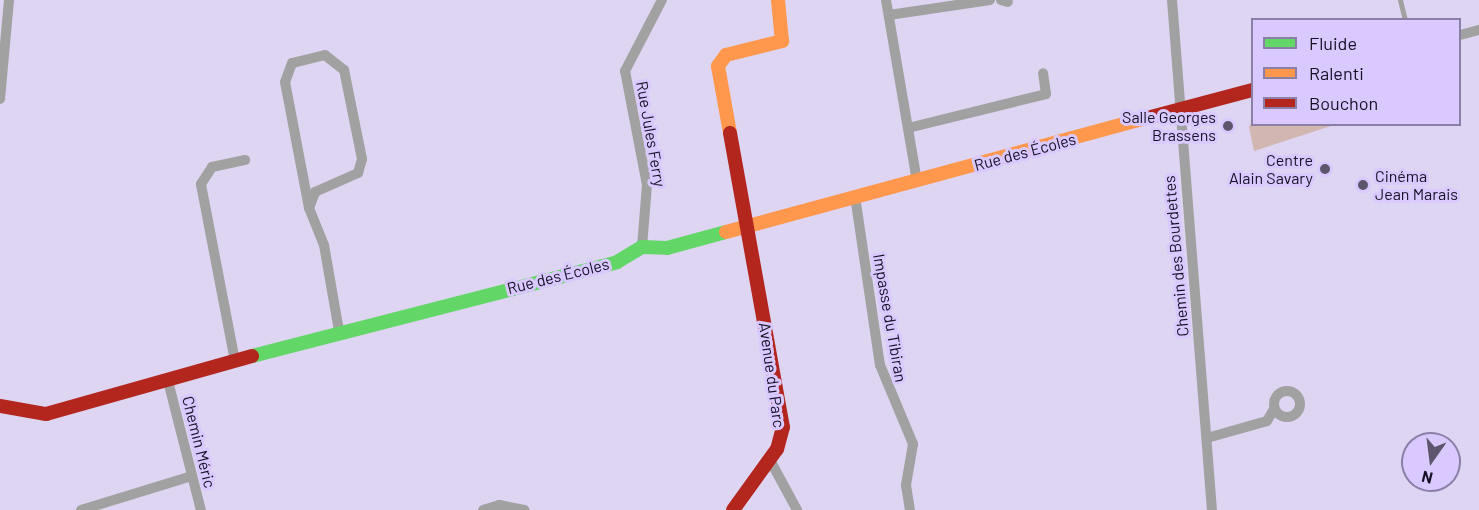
<!DOCTYPE html>
<html>
<head>
<meta charset="utf-8">
<style>
  body { margin:0 }
  #map { position:relative; width:1479px; height:510px; overflow:hidden; background:#ded5f2; font-family:Barlow,sans-serif }
  div>[style] { position:absolute }
  .green>* { inset:0; background:#d1b6b1 }
  .lane>* { height:5px; margin:-2.5px; padding:0 2.5px; transform-origin:2.5px; border-radius:2.5px; background:#a2a1a1 }
  .street>* { height:10px; margin:-5px; padding:0 5px; transform-origin:5px; border-radius:5px; background:#a2a1a1 }
  .street>.ring { margin:-5px; padding:0; box-sizing:content-box; background:none; border:10px solid #a2a1a1; border-radius:50% }
  .fast>* { height:14px; margin:-7px; padding:0 7px; transform-origin:7px; border-radius:7px; background:#63d668 }
  .slow>* { height:14px; margin:-7px; padding:0 7px; transform-origin:7px; border-radius:7px; background:#ff974d }
  .jam>* { height:14px; margin:-7px; padding:0 7px; transform-origin:7px; border-radius:7px; background:#b3261e }
  .dots>* { width:16px; height:16px; translate:-50% -50%; box-sizing:border-box; border:3px solid #d9c9fe; border-radius:50% }
  span { translate:-50% -50%; white-space:nowrap; text-align:center; line-height:1.15; -webkit-text-stroke:6px #d9c9fe; paint-order:stroke }
  .poi-label { font-size:16px; color:#170f26 }
  .right { translate:-100% -50%; text-align:right }
  .left { translate:0 -50%; text-align:left }
  .street-label { font-size:16px; color:#170f26 }
  .legend { position:absolute; left:1251px; top:18px; width:210px; height:108px; box-sizing:border-box; background:#d9c9fe; border:2px solid #8b7fa8; margin:0; padding:8px 10px; list-style:none; font-size:18px; color:#170f26 }
  .legend li { display:flex; align-items:center; gap:12px; height:30px }
  .legend b { width:30px; border:2px solid #8b7fa8 }
  .north { position:absolute; left:1401px; top:432px; width:60px; height:60px; box-sizing:border-box; background:#d9c9fe; border:2px solid #8b7fa8; border-radius:50%; rotate:194deg; font-size:16px; font-weight:700; line-height:24px; text-align:center; color:#170f26 }
  .north::after { content:''; display:block; margin:auto; width:21px; height:27px; background:#5d546d; clip-path:polygon(50% 0,100% 100%,50% 72%,0 100%) }
</style>
</head>
<body>
<div id="map">
  <div class="green">
    <div style="clip-path:polygon(1252px 121px,1252px 124px,1331px 126px,1254px 151px,1249px 127px)"></div>
  </div>
  <div class="lane">
    <div style="left:1400px;top:0;width:21px;rotate:76deg"></div>
  </div>
  <div class="street">
    <div style="left:886px;top:0;width:184px;rotate:80.3deg"></div>
    <div style="left:1001px;top:0;width:7px;rotate:16deg"></div>
    <div style="left:1172px;top:0;width:512px;rotate:85.52deg"></div>
    <div style="left:889px;top:15px;width:102px;rotate:-8.4deg"></div>
    <div style="left:1460px;top:35px;width:20px;rotate:-15deg"></div>
    <div style="left:0;top:99px;width:99px;rotate:-84.8deg"></div>
    <div style="left:908px;top:128px;width:142px;rotate:-13.8deg"></div>
    <div style="left:1046px;top:94px;width:21px;rotate:-98deg"></div>
    <div style="left:855px;top:196px;width:171px;rotate:81.6deg"></div>
    <div style="left:880px;top:365px;width:86px;rotate:67.3deg"></div>
    <div style="left:913px;top:444px;width:42px;rotate:99.7deg"></div>
    <div style="left:906px;top:485px;width:25px;rotate:81deg"></div>
    <div style="left:309px;top:208px;width:17px;rotate:-69deg"></div>
    <div style="left:315px;top:192px;width:47px;rotate:-23.8deg"></div>
    <div style="left:358px;top:173px;width:15px;rotate:-74deg"></div>
    <div style="left:362px;top:159px;width:91px;rotate:-101.4deg"></div>
    <div style="left:344px;top:70px;width:24px;rotate:-142deg"></div>
    <div style="left:325px;top:55px;width:34px;rotate:166deg"></div>
    <div style="left:292px;top:63px;width:20px;rotate:110deg"></div>
    <div style="left:285px;top:82px;width:128px;rotate:79.2deg"></div>
    <div style="left:309px;top:208px;width:40px;rotate:68deg"></div>
    <div style="left:324px;top:245px;width:87px;rotate:80.1deg"></div>
    <div style="left:642px;top:247px;width:62px;rotate:-85.4deg"></div>
    <div style="left:647px;top:185px;width:116px;rotate:-100.9deg"></div>
    <div style="left:625px;top:71px;width:80px;rotate:-62.5deg"></div>
    <div style="left:235px;top:361px;width:180px;rotate:-100.9deg"></div>
    <div style="left:201px;top:184px;width:20px;rotate:-57deg"></div>
    <div style="left:212px;top:167px;width:34px;rotate:-12deg"></div>
    <div style="left:168px;top:381px;width:133px;rotate:75.7deg"></div>
    <div class="ring" style="left:1274px;top:391px;width:16px;height:16px"></div>
    <div style="left:1207px;top:438px;width:62px;rotate:-15.8deg"></div>
    <div style="left:1267px;top:421px;width:14px;rotate:-60deg"></div>
    <div style="left:770px;top:460px;width:57px;rotate:61.6deg"></div>
    <div style="left:81px;top:510px;width:116px;rotate:-17deg"></div>
    <div style="left:483px;top:510px;width:17px;rotate:-17deg"></div>
    <div style="left:499px;top:505px;width:26px;rotate:11deg"></div>
  </div>
  <div class="fast">
    <div style="left:252px;top:356px;width:377px;rotate:-14.4deg"></div>
    <div style="left:617px;top:262px;width:29px;rotate:-31deg"></div>
    <div style="left:642px;top:247px;width:25px;rotate:2deg"></div>
    <div style="left:667px;top:248px;width:61px;rotate:-15.2deg"></div>
  </div>
  <div class="slow">
    <div style="left:730px;top:133px;width:68px;rotate:-100.2deg"></div>
    <div style="left:718px;top:66px;width:14px;rotate:-54deg"></div>
    <div style="left:726px;top:55px;width:58px;rotate:-14deg"></div>
    <div style="left:782px;top:41px;width:41px;rotate:-95.6deg"></div>
    <div style="left:726px;top:232px;width:436px;rotate:-15.2deg"></div>
  </div>
  <div class="jam">
    <div style="left:1147px;top:118px;width:109px;rotate:-14.9deg"></div>
    <div style="left:730px;top:133px;width:299px;rotate:79.8deg"></div>
    <div style="left:783px;top:427px;width:23px;rotate:105deg"></div>
    <div style="left:777px;top:449px;width:75px;rotate:125.8deg"></div>
    <div style="left:0;top:406px;width:47px;rotate:9.9deg"></div>
    <div style="left:46px;top:414px;width:214px;rotate:-15.7deg"></div>
  </div>
  <div class="dots">
    <div style="left:1228px;top:126px;background:#5d546d"></div>
    <div style="left:1325px;top:169px;background:#5d546d"></div>
    <div style="left:1363px;top:185px;background:#5d546d"></div>
  </div>
  <div class="poi-label">
    <span class="right" style="left:1216px;top:126px">Salle Georges<br>Brassens</span>
    <span class="right" style="left:1313px;top:169px">Centre<br>Alain Savary</span>
    <span class="left" style="left:1375px;top:185px">Cinéma<br>Jean Marais</span>
  </div>
  <div class="street-label">
    <span style="left:651px;top:134px;rotate:80deg">Rue Jules Ferry</span>
    <span style="left:1025px;top:152px;rotate:-15deg">Rue des Écoles</span>
    <span style="left:1176px;top:256px;rotate:-95deg">Chemin des Bourdettes</span>
    <span style="left:558px;top:276px;rotate:-14deg">Rue des Écoles</span>
    <span style="left:890px;top:318px;rotate:80deg">Impasse du Tibiran</span>
    <span style="left:772px;top:375px;rotate:82deg">Avenue du Parc</span>
    <span style="left:199px;top:442px;rotate:76deg">Chemin Méric</span>
  </div>
  <ul class="legend">
  <li><b style="height:8px;background:#63d668"></b>Fluide</li>
  <li><b style="height:8px;background:#ff974d"></b>Ralenti</li>
  <li><b style="height:8px;background:#b3261e"></b>Bouchon</li>
  </ul>
  <div class="north">N</div>
</div>
</body>
</html>
